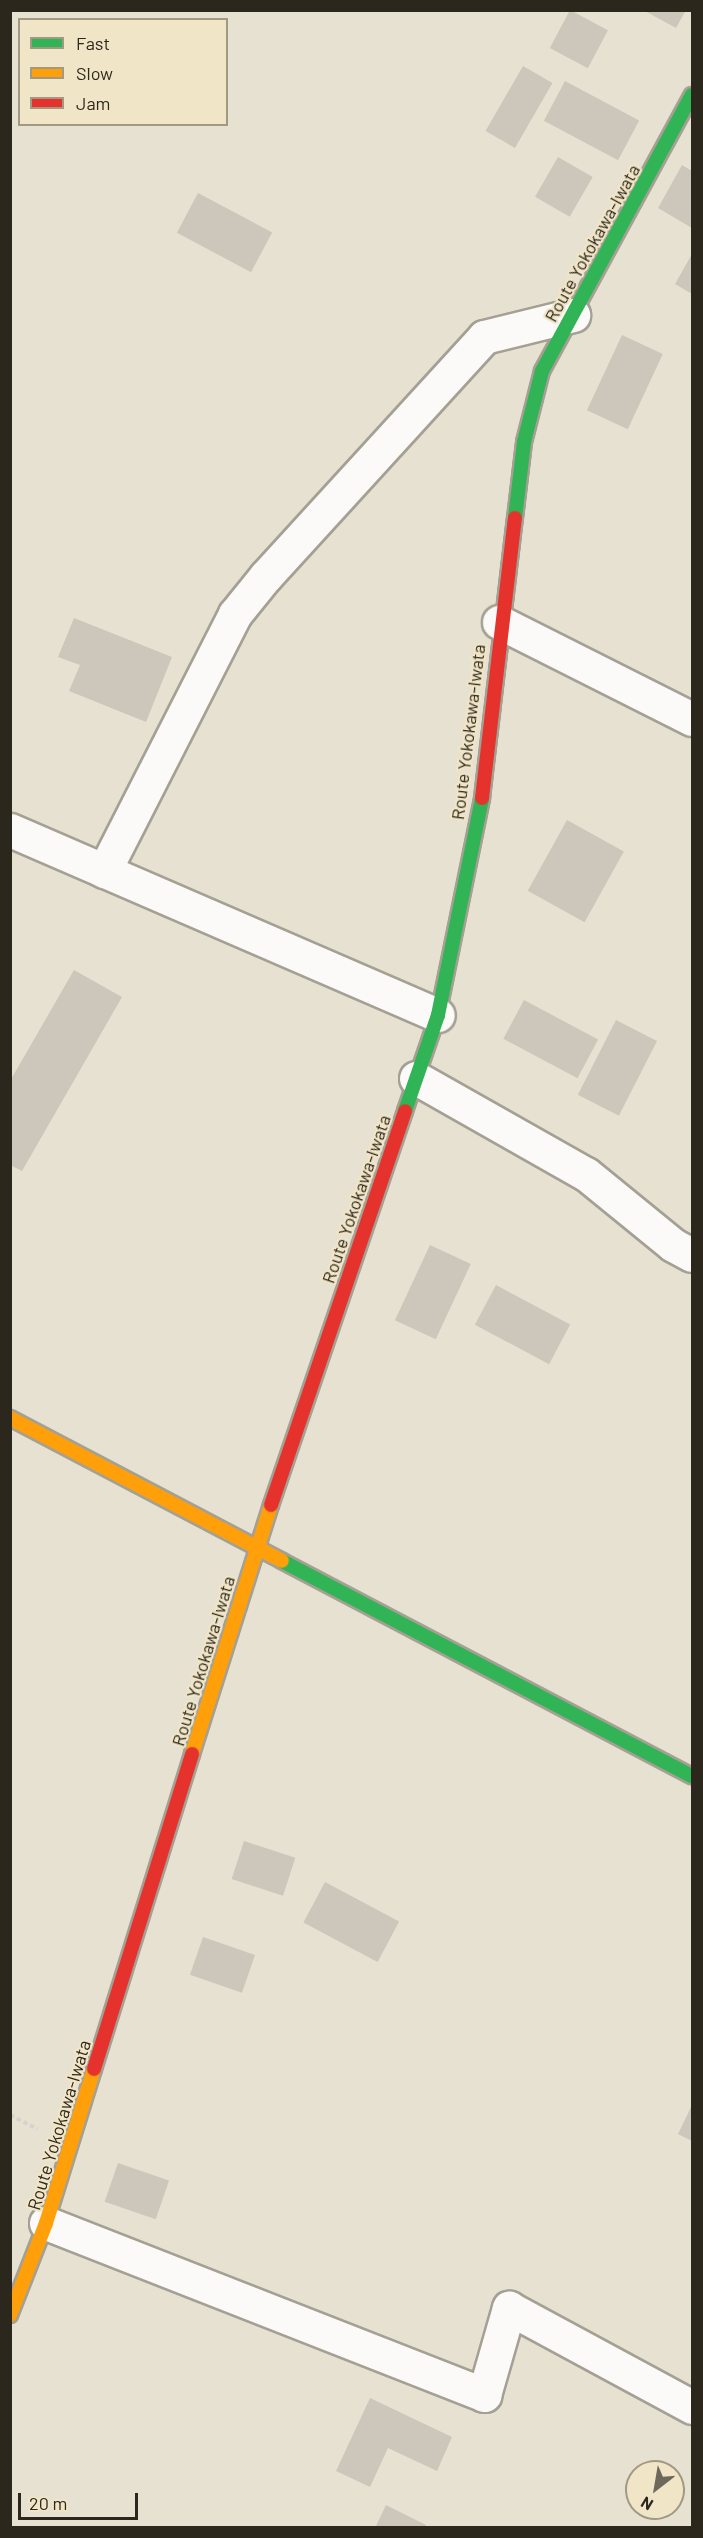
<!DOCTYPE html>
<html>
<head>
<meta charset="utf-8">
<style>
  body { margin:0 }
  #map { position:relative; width:703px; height:2538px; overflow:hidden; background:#e7e1d1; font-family:Barlow,sans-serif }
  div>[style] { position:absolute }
  .building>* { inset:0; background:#cdc7bb; transform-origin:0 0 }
  .path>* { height:4px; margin-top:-2px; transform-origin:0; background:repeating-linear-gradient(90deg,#d4d3ce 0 4.5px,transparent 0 7.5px) }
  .roads { filter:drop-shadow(2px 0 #a4a093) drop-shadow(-2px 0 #a4a093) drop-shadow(0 2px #a4a093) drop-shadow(0 -2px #a4a093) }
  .street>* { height:33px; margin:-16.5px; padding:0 16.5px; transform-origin:16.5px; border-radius:16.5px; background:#fbfaf8 }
  .fast>* { height:14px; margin:-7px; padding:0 7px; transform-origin:7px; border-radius:7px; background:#30b455 }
  .slow>* { height:14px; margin:-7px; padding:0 7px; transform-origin:7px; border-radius:7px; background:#ff9f0a }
  .jam>* { height:14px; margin:-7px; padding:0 7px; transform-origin:7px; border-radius:7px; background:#e5322d }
  span { translate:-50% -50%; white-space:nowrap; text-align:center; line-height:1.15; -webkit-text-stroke:4.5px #f1e5c7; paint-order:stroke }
  .street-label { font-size:18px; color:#2c271c }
  .frame { position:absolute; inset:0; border:12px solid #2c271c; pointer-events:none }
  .legend { position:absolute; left:18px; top:18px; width:210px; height:108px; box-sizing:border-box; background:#f1e5c7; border:2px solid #a29983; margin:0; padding:8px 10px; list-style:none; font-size:18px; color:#2c271c }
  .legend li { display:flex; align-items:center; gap:12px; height:30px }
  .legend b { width:30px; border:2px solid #a29983 }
  .north { position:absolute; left:625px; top:2460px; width:60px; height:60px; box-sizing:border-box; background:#f1e5c7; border:2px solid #a29983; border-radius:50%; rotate:211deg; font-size:16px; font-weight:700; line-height:24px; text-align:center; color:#2c271c }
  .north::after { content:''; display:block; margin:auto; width:21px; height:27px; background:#6d685b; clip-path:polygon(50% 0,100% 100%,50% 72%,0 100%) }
  .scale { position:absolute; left:18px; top:2493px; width:120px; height:27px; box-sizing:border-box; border:3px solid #2c271c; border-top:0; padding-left:8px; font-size:18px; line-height:21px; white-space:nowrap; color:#2c271c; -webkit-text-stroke:4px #f1e5c7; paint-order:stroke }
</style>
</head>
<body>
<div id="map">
  <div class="building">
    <div style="left:570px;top:10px;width:43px;height:43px;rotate:28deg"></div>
    <div style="clip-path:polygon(643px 10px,686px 10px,676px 28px)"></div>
    <div style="left:523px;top:66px;width:34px;height:75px;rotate:30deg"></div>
    <div style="left:565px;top:81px;width:84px;height:45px;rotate:28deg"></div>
    <div style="left:558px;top:157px;width:40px;height:46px;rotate:30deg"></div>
    <div style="clip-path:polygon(682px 165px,692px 171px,692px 228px,658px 208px)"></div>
    <div style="left:198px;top:193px;width:84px;height:45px;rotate:28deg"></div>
    <div style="clip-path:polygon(692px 254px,692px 294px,675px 284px)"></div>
    <div style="left:622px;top:335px;width:45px;height:83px;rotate:25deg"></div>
    <div style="clip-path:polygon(74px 618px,172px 657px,146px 722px,69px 691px,80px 665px,58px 657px)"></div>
    <div style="left:567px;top:820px;width:65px;height:81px;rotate:29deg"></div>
    <div style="clip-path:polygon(74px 970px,122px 997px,22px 1171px,10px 1165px,10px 1081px)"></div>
    <div style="left:524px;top:1000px;width:84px;height:44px;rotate:28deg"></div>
    <div style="left:616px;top:1020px;width:46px;height:84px;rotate:27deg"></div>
    <div style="left:430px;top:1245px;width:45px;height:83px;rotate:25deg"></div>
    <div style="left:496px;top:1285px;width:84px;height:45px;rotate:28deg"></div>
    <div style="left:244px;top:1841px;width:54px;height:40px;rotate:18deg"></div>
    <div style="left:325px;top:1882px;width:84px;height:46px;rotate:28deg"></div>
    <div style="left:203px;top:1937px;width:55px;height:40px;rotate:19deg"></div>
    <div style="clip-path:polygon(692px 2105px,692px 2141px,678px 2134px)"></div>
    <div style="left:118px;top:2163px;width:54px;height:41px;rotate:19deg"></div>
    <div style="clip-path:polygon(370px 2398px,452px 2437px,437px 2471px,388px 2448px,370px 2487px,336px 2471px)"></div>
    <div style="clip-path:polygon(386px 2505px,426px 2525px,425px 2528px,375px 2528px)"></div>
  </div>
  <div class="path">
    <div style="left:10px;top:2115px;width:31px;rotate:27deg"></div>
  </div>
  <div class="roads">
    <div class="street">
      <div style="left:499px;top:622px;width:216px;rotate:26.7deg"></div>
      <div style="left:10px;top:830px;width:466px;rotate:23.4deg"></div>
      <div style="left:104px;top:871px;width:288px;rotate:-63deg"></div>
      <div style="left:235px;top:614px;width:48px;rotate:-51deg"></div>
      <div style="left:265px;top:577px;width:325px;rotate:-47.6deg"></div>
      <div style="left:484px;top:337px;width:92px;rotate:-13.9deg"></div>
      <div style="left:416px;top:1078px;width:195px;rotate:29.5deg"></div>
      <div style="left:586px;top:1174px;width:112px;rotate:39.2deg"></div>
      <div style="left:673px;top:1245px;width:21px;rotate:28deg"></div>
      <div style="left:46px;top:2223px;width:471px;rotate:21.4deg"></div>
      <div style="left:484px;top:2395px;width:91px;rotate:-74deg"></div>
      <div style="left:509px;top:2308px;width:208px;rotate:28.4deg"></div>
    </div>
    <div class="fast">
      <div style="left:515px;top:518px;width:77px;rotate:-83.2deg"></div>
      <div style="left:524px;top:442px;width:73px;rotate:-75.8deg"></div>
      <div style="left:542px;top:371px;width:314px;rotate:-61.5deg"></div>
      <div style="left:405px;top:1111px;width:102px;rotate:-71deg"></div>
      <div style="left:438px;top:1015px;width:221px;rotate:-78.5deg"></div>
      <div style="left:282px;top:1561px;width:463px;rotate:27.7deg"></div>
    </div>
    <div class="slow">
      <div style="left:10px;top:1418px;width:307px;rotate:27.7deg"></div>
      <div style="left:192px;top:1754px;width:261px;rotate:-72.4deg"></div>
      <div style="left:10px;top:2315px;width:99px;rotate:-68.6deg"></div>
      <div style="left:46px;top:2223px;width:161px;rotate:-72.7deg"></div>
    </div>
    <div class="jam">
      <div style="left:482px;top:798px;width:282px;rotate:-83.3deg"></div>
      <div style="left:271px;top:1505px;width:416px;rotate:-71.2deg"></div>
      <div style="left:94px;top:2069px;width:330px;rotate:-72.7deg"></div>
    </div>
  </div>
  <div class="street-label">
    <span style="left:592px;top:243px;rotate:-61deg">Route Yokokawa-Iwata</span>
    <span style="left:468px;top:732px;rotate:-83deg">Route Yokokawa-Iwata</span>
    <span style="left:356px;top:1199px;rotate:-71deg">Route Yokokawa-Iwata</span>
    <span style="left:203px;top:1661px;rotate:-73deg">Route Yokokawa-Iwata</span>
    <span style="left:59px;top:2125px;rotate:-73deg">Route Yokokawa-Iwata</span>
  </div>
  <div class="frame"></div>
  <ul class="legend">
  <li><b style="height:8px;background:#30b455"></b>Fast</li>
  <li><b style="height:8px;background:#ff9f0a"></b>Slow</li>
  <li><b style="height:8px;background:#e5322d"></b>Jam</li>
  </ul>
  <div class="north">N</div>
  <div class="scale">20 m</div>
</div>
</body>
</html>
